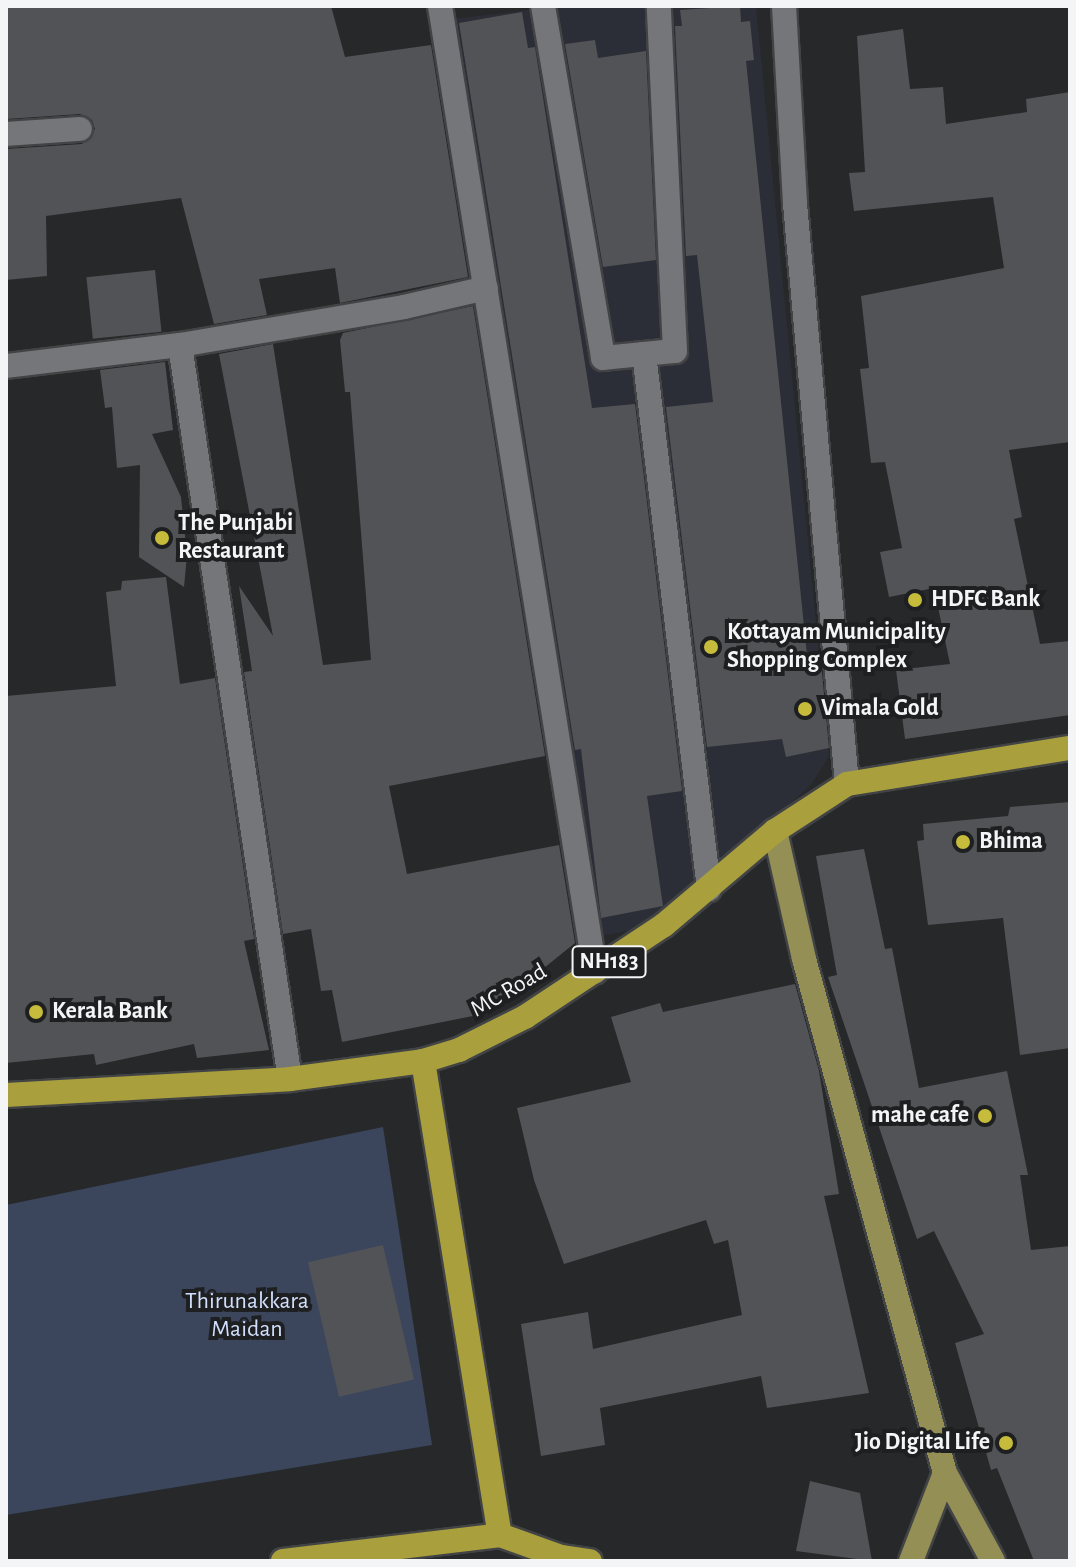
<!DOCTYPE html>
<html>
<head>
<meta charset="utf-8">
<style>
  body { margin:0 }
  #map { position:relative; width:1076px; height:1567px; overflow:hidden; background:#27282a; font-family:"Alegreya Sans",sans-serif }
  div>[style] { position:absolute }
  .built>* { inset:0; background:#2b2e36 }
  .green>* { inset:0; background:#3b465c }
  .building>* { inset:0; background:#525356; transform-origin:0 0 }
  .roads { filter:drop-shadow(2px 0 #424345) drop-shadow(-2px 0 #424345) drop-shadow(0 2px #424345) drop-shadow(0 -2px #424345) }
  .minor>* { height:24px; margin:-12px; padding:0 12px; transform-origin:12px; border-radius:12px; background:#757679 }
  .major>* { height:24px; margin:-12px; padding:0 12px; transform-origin:12px; border-radius:12px; background:#948f55 }
  .highway>* { height:24px; margin:-12px; padding:0 12px; transform-origin:12px; border-radius:12px; background:#a9a03d }
  .dots>* { width:22px; height:22px; translate:-50% -50%; box-sizing:border-box; border:4px solid #1e1f21; border-radius:50% }
  span { translate:-50% -50%; white-space:nowrap; text-align:center; line-height:1.15; -webkit-text-stroke:8px #1e1f21; paint-order:stroke }
  .shield-label span { padding:2px 6px; background:#1e1f21; border:2px solid; border-radius:6px; -webkit-text-stroke-width:0 }
  .shield-label { font-size:22px; color:#f4f5f6; font-weight:700 }
  .poi-label { font-size:24px; color:#f4f5f6; font-weight:700 }
  .left { translate:0 -50%; text-align:left }
  .right { translate:-100% -50%; text-align:right }
  .street-label { font-size:24px; color:#f4f5f6 }
  .park-label { font-size:24px; color:#d1dffc }
  .frame { position:absolute; inset:0; border:8px solid #f4f5f6; pointer-events:none }
</style>
</head>
<body>
<div id="map">
  <div class="built">
    <div style="clip-path:polygon(562px 6px,756px 6px,829px 756px,811px 785px,653px 926px,601px 936px,452px 19px)"></div>
  </div>
  <div class="green">
    <div style="clip-path:polygon(383px 1127px,432px 1445px,6px 1515px,6px 1205px)"></div>
  </div>
  <div class="building">
    <div style="clip-path:polygon(6px 6px,331px 6px,345px 57px,431px 45px,468px 277px,340px 303px,335px 268px,259px 279px,267px 315px,214px 324px,181px 198px,46px 216px,47px 276px,6px 280px,6px 149px,82px 144px,95px 129px,92px 120px,80px 114px,6px 119px)"></div>
    <div style="clip-path:polygon(740px 6px,741px 22px,750px 21px,754px 60px,746px 61px,808px 665px,821px 662px,829px 748px,786px 757px,782px 739px,707px 747px,666px 407px,713px 402px,697px 255px,686px 256px,675px 26px,682px 26px,680px 10px)"></div>
    <div style="clip-path:polygon(522px 12px,528px 48px,535px 47px,592px 408px,635px 404px,682px 791px,647px 796px,663px 906px,601px 918px,581px 749px,575px 750px,459px 23px)"></div>
    <div style="clip-path:polygon(903px 29px,910px 89px,943px 87px,946px 124px,1027px 112px,1026px 99px,1070px 92px,1070px 442px,1009px 450px,1022px 517px,1014px 519px,1040px 644px,1070px 641px,1070px 715px,905px 739px,896px 670px,950px 664px,934px 588px,889px 597px,880px 552px,902px 548px,885px 462px,871px 463px,860px 369px,869px 368px,861px 296px,1004px 268px,993px 197px,854px 211px,849px 173px,865px 172px,857px 36px)"></div>
    <div style="clip-path:polygon(595px 40px,598px 58px,646px 51px,656px 260px,603px 267px,565px 44px)"></div>
    <div style="left:155px;top:270px;width:62px;height:69px;rotate:84deg"></div>
    <div style="clip-path:polygon(473px 306px,545px 756px,389px 786px,407px 874px,559px 845px,575px 943px,488px 1013px,342px 1042px,332px 990px,321px 991px,311px 929px,283px 934px,244px 672px,252px 671px,239px 586px,273px 636px,219px 354px,273px 344px,323px 665px,371px 660px,350px 392px,345px 392px,340px 340px,343px 333px)"></div>
    <div style="clip-path:polygon(165px 362px,173px 430px,152px 434px,181px 497px,187px 555px,184px 587px,139px 557px,140px 465px,117px 468px,112px 407px,105px 408px,100px 370px)"></div>
    <div style="clip-path:polygon(166px 577px,180px 684px,215px 678px,254px 939px,244px 941px,269px 1050px,197px 1058px,194px 1044px,96px 1065px,94px 1054px,6px 1063px,6px 696px,116px 686px,106px 592px,121px 590px,122px 581px)"></div>
    <div style="clip-path:polygon(1070px 802px,1070px 1048px,1020px 1055px,1003px 918px,928px 925px,917px 841px,924px 840px,923px 824px,1008px 816px,1010px 807px)"></div>
    <div style="clip-path:polygon(864px 849px,885px 949px,892px 948px,919px 1088px,1007px 1071px,1028px 1175px,1020px 1175px,1031px 1250px,1070px 1246px,1070px 1561px,1034px 1561px,997px 1468px,991px 1470px,955px 1343px,984px 1334px,934px 1231px,917px 1239px,828px 977px,837px 975px,816px 856px)"></div>
    <div style="clip-path:polygon(795px 984px,819px 1071px,839px 1194px,824px 1196px,869px 1393px,767px 1408px,761px 1376px,600px 1408px,605px 1445px,541px 1456px,521px 1324px,588px 1312px,593px 1349px,742px 1315px,728px 1240px,714px 1244px,706px 1220px,564px 1264px,534px 1180px,517px 1108px,631px 1082px,611px 1017px,660px 1003px,663px 1012px)"></div>
    <div style="left:383px;top:1245px;width:138px;height:77px;rotate:77deg"></div>
    <div style="clip-path:polygon(810px 1481px,860px 1493px,872px 1561px,796px 1551px)"></div>
  </div>
  <div class="roads">
    <div class="minor">
      <div style="left:440px;top:6px;width:978px;rotate:80.88deg"></div>
      <div style="left:543px;top:6px;width:357px;rotate:80.3deg"></div>
      <div style="left:603px;top:358px;width:72px;rotate:-5.6deg"></div>
      <div style="left:675px;top:351px;width:345px;rotate:-92.7deg"></div>
      <div style="left:784px;top:6px;width:198px;rotate:86.8deg"></div>
      <div style="left:795px;top:204px;width:582px;rotate:84.88deg"></div>
      <div style="left:6px;top:134px;width:74px;rotate:-3.9deg"></div>
      <div style="left:180px;top:345px;width:742px;rotate:81.48deg"></div>
      <div style="left:644px;top:354px;width:539px;rotate:83.07deg"></div>
      <div style="left:6px;top:366px;width:175px;rotate:-6.9deg"></div>
      <div style="left:180px;top:345px;width:227px;rotate:-9.6deg"></div>
      <div style="left:404px;top:307px;width:84px;rotate:-13deg"></div>
    </div>
    <div class="major">
      <div style="left:775px;top:831px;width:131px;rotate:77.2deg"></div>
      <div style="left:804px;top:959px;width:533px;rotate:74.66deg"></div>
      <div style="left:945px;top:1473px;width:100px;rotate:61.4deg"></div>
      <div style="left:911px;top:1561px;width:94px;rotate:-68.9deg"></div>
    </div>
    <div class="highway">
      <div style="left:423px;top:1061px;width:480px;rotate:80.8deg"></div>
      <div style="left:6px;top:1095px;width:284px;rotate:-3.2deg"></div>
      <div style="left:290px;top:1079px;width:134px;rotate:-7.7deg"></div>
      <div style="left:423px;top:1061px;width:38px;rotate:-17deg"></div>
      <div style="left:459px;top:1050px;width:74px;rotate:-26.6deg"></div>
      <div style="left:525px;top:1017px;width:167px;rotate:-33.5deg"></div>
      <div style="left:664px;top:925px;width:145px;rotate:-40.3deg"></div>
      <div style="left:775px;top:831px;width:86px;rotate:-33.1deg"></div>
      <div style="left:847px;top:784px;width:226px;rotate:-9.2deg"></div>
      <div style="left:283px;top:1561px;width:219px;rotate:-6.8deg"></div>
      <div style="left:500px;top:1535px;width:65px;rotate:19.8deg"></div>
      <div style="left:561px;top:1557px;width:29px;rotate:8deg"></div>
    </div>
  </div>
  <div class="dots">
    <div style="left:162px;top:538px;background:#c7bb3c"></div>
    <div style="left:915px;top:600px;background:#c7bb3c"></div>
    <div style="left:711px;top:647px;background:#c7bb3c"></div>
    <div style="left:805px;top:709px;background:#c7bb3c"></div>
    <div style="left:963px;top:842px;background:#c7bb3c"></div>
    <div style="left:36px;top:1012px;background:#c7bb3c"></div>
    <div style="left:985px;top:1116px;background:#c7bb3c"></div>
    <div style="left:1006px;top:1443px;background:#c7bb3c"></div>
  </div>
  <div class="shield-label">
    <span style="left:609px;top:962px">NH183</span>
  </div>
  <div class="poi-label">
    <span class="left" style="left:178px;top:538px">The Punjabi<br>Restaurant</span>
    <span class="left" style="left:931px;top:600px">HDFC Bank</span>
    <span class="left" style="left:727px;top:647px">Kottayam Municipality<br>Shopping Complex</span>
    <span class="left" style="left:821px;top:709px">Vimala Gold</span>
    <span class="left" style="left:979px;top:842px">Bhima</span>
    <span class="left" style="left:52px;top:1012px">Kerala Bank</span>
    <span class="right" style="left:969px;top:1116px">mahe cafe</span>
    <span class="right" style="left:990px;top:1443px">Jio Digital Life</span>
  </div>
  <div class="street-label">
    <span style="left:509px;top:991px;rotate:-30deg">MC Road</span>
  </div>
  <div class="park-label">
    <span style="left:247px;top:1316px">Thirunakkara<br>Maidan</span>
  </div>
  <div class="frame"></div>
</div>
</body>
</html>
